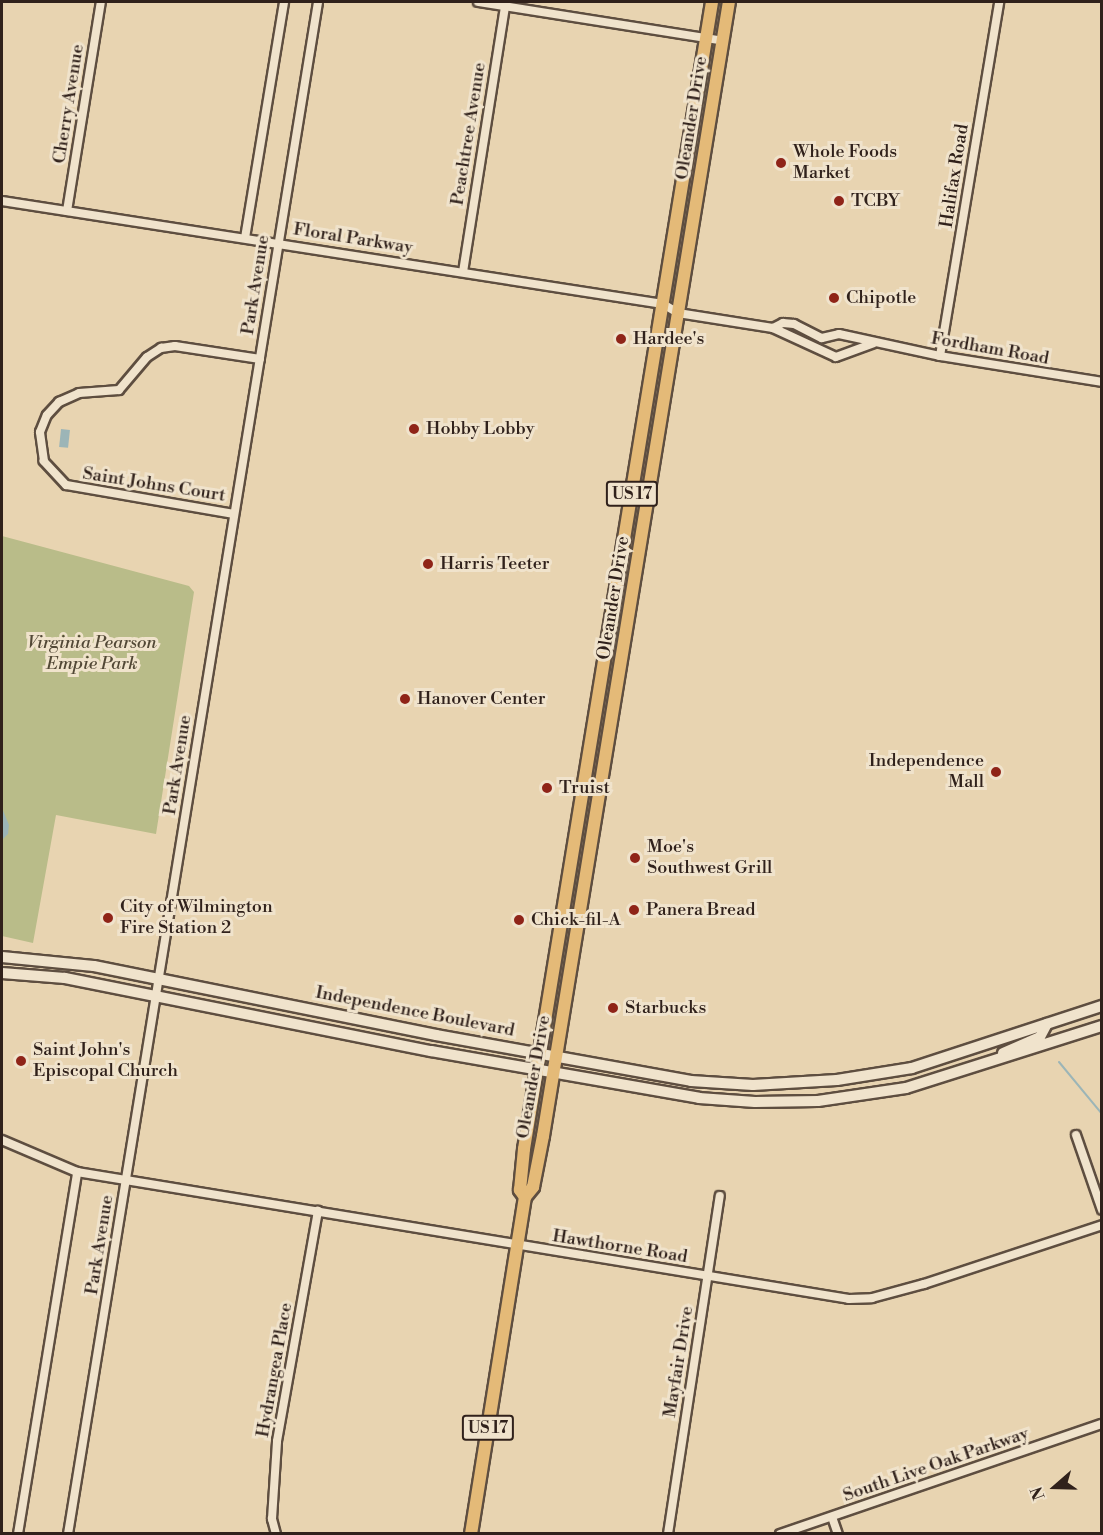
<!DOCTYPE html>
<html>
<head>
<meta charset="utf-8">
<style>
  body { margin:0 }
  #map { position:relative; width:1103px; height:1535px; overflow:hidden; background:#e8d4b1; font-family:"Libre Bodoni",serif }
  div>[style] { position:absolute }
  .green>* { inset:0; background:#b9bc89 }
  .water>* { inset:0; background:#9cb5b7; transform-origin:0 0 }
  .stream>* { height:2px; margin:-1px; padding:0 1px; transform-origin:1px; border-radius:1px; background:#9cb5b7 }
  .roads { filter:drop-shadow(2px 0 #5e4e40) drop-shadow(-2px 0 #5e4e40) drop-shadow(0 2px #5e4e40) drop-shadow(0 -2px #5e4e40) }
  .minor>* { height:8px; margin:-4px; padding:0 4px; transform-origin:4px; border-radius:4px; background:#f0e3cc }
  .secondary>* { height:10px; margin:-5px; padding:0 5px; transform-origin:5px; border-radius:5px; background:#f0e3cc }
  .primary>* { height:12px; margin:-6px; padding:0 6px; transform-origin:6px; border-radius:6px; background:#e4ba78 }
  .dots>* { width:16px; height:16px; translate:-50% -50%; box-sizing:border-box; border:3px solid #f0e3cc; border-radius:50% }
  span { translate:-50% -50%; white-space:nowrap; text-align:center; line-height:1.15; -webkit-text-stroke:6px #f0e3cc; paint-order:stroke }
  .shield-label span { padding:2px 4px; background:#f0e3cc; border:2px solid; border-radius:4px; -webkit-text-stroke-width:0 }
  .shield-label { font-size:16px; color:#30211b; font-weight:700 }
  .street-label { font-size:18px; color:#30211b }
  .poi-label { font-size:18px; color:#30211b }
  .left { translate:0 -50%; text-align:left }
  .right { translate:-100% -50%; text-align:right }
  .park-label { font-size:18px; color:#524836; font-style:italic }
  .frame { position:absolute; inset:0; border:3px solid #30211b; pointer-events:none }
  .north { position:absolute; left:1025px; top:1457px; width:60px; height:60px; -webkit-text-stroke:4px #f0e3cc; paint-order:stroke; rotate:250deg; font-size:16px; font-weight:700; line-height:24px; text-align:center; color:#30211b }
  .north::after { content:''; display:block; margin:auto; width:21px; height:27px; background:#30211b; clip-path:polygon(50% 0,100% 100%,50% 72%,0 100%) }
</style>
</head>
<body>
<div id="map">
  <div class="green">
    <div style="clip-path:polygon(2px 536px,189px 586px,194px 592px,156px 834px,56px 815px,33px 943px,2px 936px)"></div>
  </div>
  <div class="water">
    <div style="left:61px;top:429px;width:9px;height:18px;rotate:6deg"></div>
    <div style="clip-path:polygon(2px 808px,9px 825px,8px 834px,2px 840px)"></div>
  </div>
  <div class="stream">
    <div style="left:1059px;top:1062px;width:67px;rotate:50.4deg"></div>
  </div>
  <div class="roads">
    <div class="minor">
      <div style="left:478px;top:2px;width:248px;rotate:9deg"></div>
      <div style="left:2px;top:201px;width:669px;rotate:8.86deg"></div>
      <div style="left:663px;top:304px;width:17px;rotate:31deg"></div>
      <div style="left:678px;top:313px;width:96px;rotate:9deg"></div>
      <div style="left:773px;top:328px;width:69px;rotate:24.7deg"></div>
      <div style="left:836px;top:357px;width:40px;rotate:-20.2deg"></div>
      <div style="left:67px;top:211px;width:212px;rotate:-80.8deg"></div>
      <div style="left:245px;top:238px;width:239px;rotate:-80.6deg"></div>
      <div style="left:463px;top:272px;width:273px;rotate:-81deg"></div>
      <div style="left:773px;top:328px;width:11px;rotate:-27deg"></div>
      <div style="left:783px;top:323px;width:11px;rotate:5deg"></div>
      <div style="left:794px;top:324px;width:31px;rotate:27deg"></div>
      <div style="left:822px;top:338px;width:17px;rotate:-13deg"></div>
      <div style="left:839px;top:334px;width:103px;rotate:12.3deg"></div>
      <div style="left:940px;top:356px;width:164px;rotate:9.1deg"></div>
      <div style="left:940px;top:356px;width:359px;rotate:-80.5deg"></div>
      <div style="left:234px;top:514px;width:170px;rotate:-170.2deg"></div>
      <div style="left:66px;top:485px;width:33px;rotate:-133deg"></div>
      <div style="left:44px;top:461px;width:29px;rotate:-98deg"></div>
      <div style="left:40px;top:432px;width:18px;rotate:-68deg"></div>
      <div style="left:47px;top:415px;width:18px;rotate:-47deg"></div>
      <div style="left:59px;top:402px;width:22px;rotate:-24deg"></div>
      <div style="left:79px;top:393px;width:40px;rotate:-4.3deg"></div>
      <div style="left:119px;top:390px;width:43px;rotate:-49.7deg"></div>
      <div style="left:147px;top:357px;width:17px;rotate:-33deg"></div>
      <div style="left:161px;top:348px;width:14px;rotate:-8deg"></div>
      <div style="left:175px;top:346px;width:86px;rotate:8.7deg"></div>
      <div style="left:1076px;top:1135px;width:79px;rotate:70.9deg"></div>
      <div style="left:2px;top:1140px;width:82px;rotate:23.1deg"></div>
      <div style="left:77px;top:1172px;width:782px;rotate:9.34deg"></div>
      <div style="left:849px;top:1299px;width:23px;rotate:-2deg"></div>
      <div style="left:872px;top:1298px;width:54px;rotate:-15.1deg"></div>
      <div style="left:924px;top:1284px;width:188px;rotate:-18.3deg"></div>
      <div style="left:832px;top:1517px;width:18px;rotate:71deg"></div>
      <div style="left:18px;top:1534px;width:367px;rotate:-80.7deg"></div>
      <div style="left:68px;top:1534px;width:1552px;rotate:-80.73deg"></div>
      <div style="left:276px;top:1534px;width:16px;rotate:-105deg"></div>
      <div style="left:272px;top:1519px;width:78px;rotate:-86.3deg"></div>
      <div style="left:277px;top:1441px;width:234px;rotate:-79.9deg"></div>
      <div style="left:668px;top:1534px;width:342px;rotate:-81.3deg"></div>
      <div style="left:780px;top:1534px;width:340px;rotate:-18.9deg"></div>
    </div>
    <div class="secondary">
      <div style="left:2px;top:957px;width:92px;rotate:5.6deg"></div>
      <div style="left:94px;top:966px;width:349px;rotate:11.4deg"></div>
      <div style="left:436px;top:1035px;width:259px;rotate:10.2deg"></div>
      <div style="left:691px;top:1081px;width:62px;rotate:3.7deg"></div>
      <div style="left:753px;top:1085px;width:84px;rotate:-3.4deg"></div>
      <div style="left:837px;top:1080px;width:76px;rotate:-9.1deg"></div>
      <div style="left:912px;top:1068px;width:200px;rotate:-18.1deg"></div>
      <div style="left:2px;top:973px;width:63px;rotate:4.5deg"></div>
      <div style="left:65px;top:978px;width:373px;rotate:11.3deg"></div>
      <div style="left:431px;top:1051px;width:272px;rotate:9.9deg"></div>
      <div style="left:699px;top:1098px;width:56px;rotate:4.1deg"></div>
      <div style="left:755px;top:1102px;width:63px;rotate:-0.9deg"></div>
      <div style="left:818px;top:1101px;width:89px;rotate:-8.4deg"></div>
      <div style="left:906px;top:1088px;width:206px;rotate:-17.6deg"></div>
      <div style="left:1003px;top:1053px;width:40px;rotate:-23.4deg"></div>
      <div style="left:1040px;top:1037px;width:15px;rotate:-62deg"></div>
    </div>
    <div class="primary">
      <div style="left:525px;top:1197px;width:9px;rotate:-126deg"></div>
      <div style="left:520px;top:1190px;width:41px;rotate:-84.4deg"></div>
      <div style="left:524px;top:1149px;width:1162px;rotate:-80.69deg"></div>
      <div style="left:471px;top:1534px;width:341px;rotate:-80.9deg"></div>
      <div style="left:525px;top:1197px;width:13px;rotate:-51deg"></div>
      <div style="left:533px;top:1187px;width:52px;rotate:-78.9deg"></div>
      <div style="left:543px;top:1136px;width:1149px;rotate:-80.69deg"></div>
    </div>
  </div>
  <div class="dots">
    <div style="left:781px;top:163px;background:#8f2418"></div>
    <div style="left:839px;top:201px;background:#8f2418"></div>
    <div style="left:834px;top:298px;background:#8f2418"></div>
    <div style="left:621px;top:339px;background:#8f2418"></div>
    <div style="left:414px;top:429px;background:#8f2418"></div>
    <div style="left:428px;top:564px;background:#8f2418"></div>
    <div style="left:405px;top:699px;background:#8f2418"></div>
    <div style="left:996px;top:772px;background:#8f2418"></div>
    <div style="left:547px;top:788px;background:#8f2418"></div>
    <div style="left:635px;top:858px;background:#8f2418"></div>
    <div style="left:634px;top:910px;background:#8f2418"></div>
    <div style="left:108px;top:918px;background:#8f2418"></div>
    <div style="left:519px;top:920px;background:#8f2418"></div>
    <div style="left:613px;top:1008px;background:#8f2418"></div>
    <div style="left:21px;top:1061px;background:#8f2418"></div>
  </div>
  <div class="shield-label">
    <span style="left:632px;top:494px">US 17</span>
    <span style="left:488px;top:1428px">US 17</span>
  </div>
  <div class="street-label">
    <span style="left:69px;top:104px;rotate:-81deg">Cherry Avenue</span>
    <span style="left:692px;top:118px;rotate:-81deg">Oleander Drive</span>
    <span style="left:469px;top:134px;rotate:-81deg">Peachtree Avenue</span>
    <span style="left:955px;top:176px;rotate:-81deg">Halifax Road</span>
    <span style="left:353px;top:239px;rotate:9deg">Floral Parkway</span>
    <span style="left:256px;top:285px;rotate:-81deg">Park Avenue</span>
    <span style="left:990px;top:349px;rotate:10deg">Fordham Road</span>
    <span style="left:154px;top:485px;rotate:9deg">Saint Johns Court</span>
    <span style="left:614px;top:598px;rotate:-81deg">Oleander Drive</span>
    <span style="left:178px;top:765px;rotate:-81deg">Park Avenue</span>
    <span style="left:415px;top:1012px;rotate:11deg">Independence Boulevard</span>
    <span style="left:534px;top:1077px;rotate:-80deg">Oleander Drive</span>
    <span style="left:100px;top:1245px;rotate:-81deg">Park Avenue</span>
    <span style="left:620px;top:1247px;rotate:9deg">Hawthorne Road</span>
    <span style="left:679px;top:1362px;rotate:-81deg">Mayfair Drive</span>
    <span style="left:275px;top:1370px;rotate:-80deg">Hydrangea Place</span>
    <span style="left:936px;top:1465px;rotate:-19deg">South Live Oak Parkway</span>
  </div>
  <div class="poi-label">
    <span class="left" style="left:793px;top:163px">Whole Foods<br>Market</span>
    <span class="left" style="left:851px;top:201px">TCBY</span>
    <span class="left" style="left:846px;top:298px">Chipotle</span>
    <span class="left" style="left:633px;top:339px">Hardee's</span>
    <span class="left" style="left:426px;top:429px">Hobby Lobby</span>
    <span class="left" style="left:440px;top:564px">Harris Teeter</span>
    <span class="left" style="left:417px;top:699px">Hanover Center</span>
    <span class="right" style="left:984px;top:772px">Independence<br>Mall</span>
    <span class="left" style="left:559px;top:788px">Truist</span>
    <span class="left" style="left:647px;top:858px">Moe's<br>Southwest Grill</span>
    <span class="left" style="left:120px;top:918px">City of Wilmington<br>Fire Station 2</span>
    <span class="left" style="left:646px;top:910px">Panera Bread</span>
    <span class="left" style="left:531px;top:920px">Chick-fil-A</span>
    <span class="left" style="left:625px;top:1008px">Starbucks</span>
    <span class="left" style="left:33px;top:1061px">Saint John's<br>Episcopal Church</span>
  </div>
  <div class="park-label">
    <span style="left:92px;top:654px">Virginia Pearson<br>Empie Park</span>
  </div>
  <div class="frame"></div>
  <div class="north">N</div>
</div>
</body>
</html>
